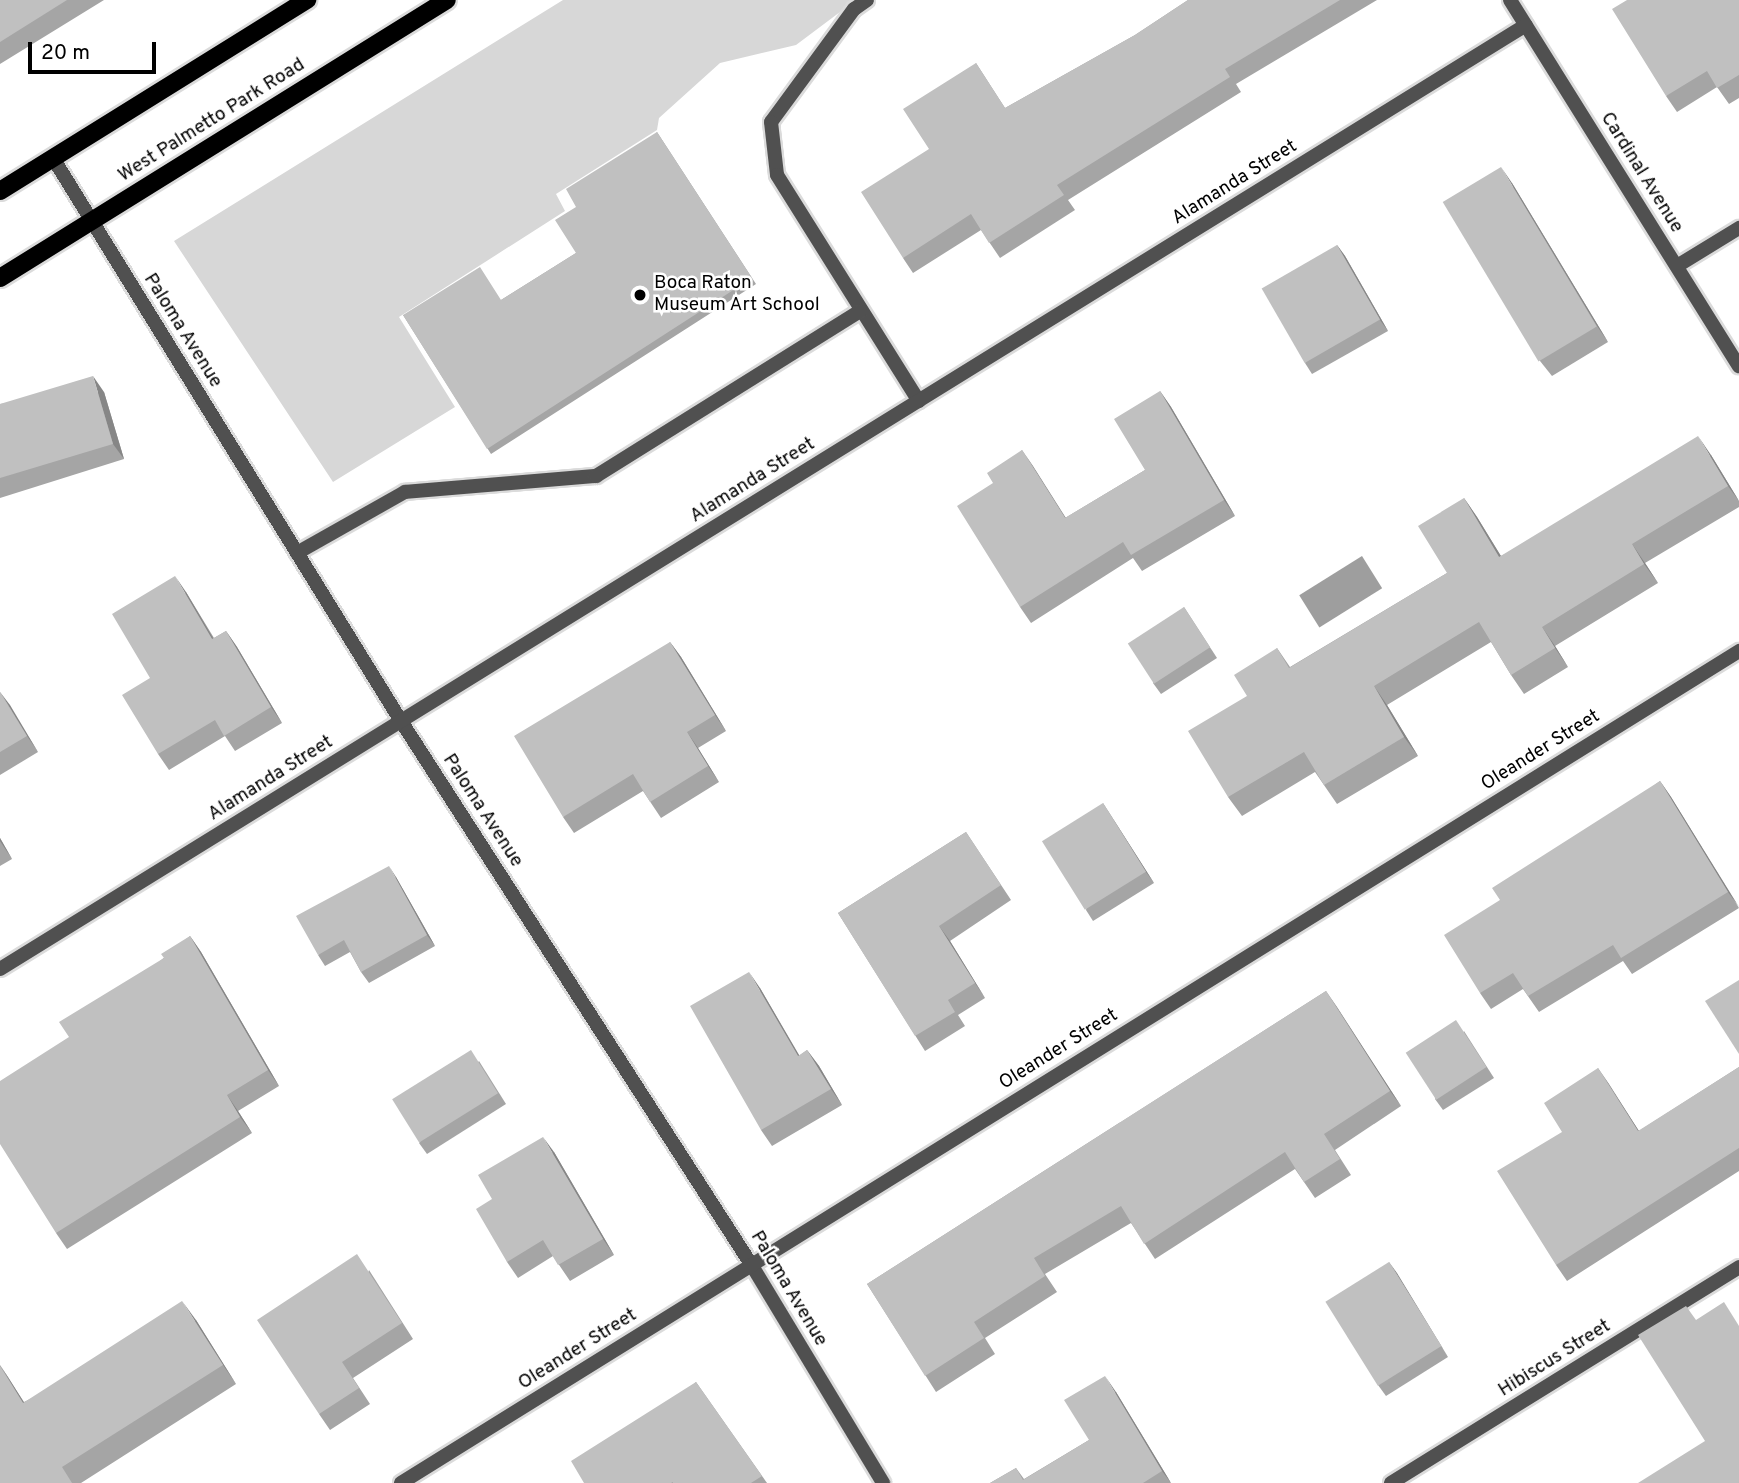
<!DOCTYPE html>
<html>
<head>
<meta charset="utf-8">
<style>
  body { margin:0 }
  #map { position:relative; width:1739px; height:1483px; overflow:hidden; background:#fff; font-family:Overpass,sans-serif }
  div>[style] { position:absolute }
  .green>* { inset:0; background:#d7d7d7 }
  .water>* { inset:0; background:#9e9e9e; transform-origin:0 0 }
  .roads { filter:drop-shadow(2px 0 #dbdbdb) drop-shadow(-2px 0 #dbdbdb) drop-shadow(0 2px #dbdbdb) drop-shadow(0 -2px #dbdbdb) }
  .service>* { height:14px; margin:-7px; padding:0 7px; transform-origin:7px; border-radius:7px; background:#505050 }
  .minor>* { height:14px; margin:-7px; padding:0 7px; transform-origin:7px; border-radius:7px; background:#505050 }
  .primary>* { height:18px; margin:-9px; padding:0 9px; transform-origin:9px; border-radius:9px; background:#000 }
  .wall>* { inset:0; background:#a5a5a5 }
  .shaded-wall>* { inset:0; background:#868686 }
  .building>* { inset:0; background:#c0c0c0; transform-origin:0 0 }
  .dots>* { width:19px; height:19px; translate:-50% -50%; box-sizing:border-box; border:4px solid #fff; border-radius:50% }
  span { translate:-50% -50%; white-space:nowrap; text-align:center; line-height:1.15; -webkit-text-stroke:5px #fff; paint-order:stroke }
  .street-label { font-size:19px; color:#000 }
  .poi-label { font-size:19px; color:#000 }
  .left { translate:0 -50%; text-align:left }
  .scale { position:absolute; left:28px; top:42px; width:128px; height:32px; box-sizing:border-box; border:4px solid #000; border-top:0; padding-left:9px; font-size:21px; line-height:24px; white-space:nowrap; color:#000; -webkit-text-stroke:5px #fff; paint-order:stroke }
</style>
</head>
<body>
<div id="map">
  <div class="green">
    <div style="clip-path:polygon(563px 0,856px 0,796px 45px,720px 63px,659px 118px,657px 130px,556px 194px,565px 211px,399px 317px,455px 407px,333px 482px,174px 241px)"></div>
  </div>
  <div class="water">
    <div style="left:1362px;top:556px;width:38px;height:74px;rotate:58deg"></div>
  </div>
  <div class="roads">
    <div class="service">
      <div style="left:867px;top:0;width:16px;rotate:145deg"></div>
      <div style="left:854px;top:9px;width:140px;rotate:126.3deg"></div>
      <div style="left:771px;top:122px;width:53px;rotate:83.5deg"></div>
      <div style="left:777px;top:175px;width:267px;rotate:57.9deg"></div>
      <div style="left:1677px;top:266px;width:73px;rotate:-31.5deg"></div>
      <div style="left:297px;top:553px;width:124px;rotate:-29.5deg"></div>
      <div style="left:405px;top:492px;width:192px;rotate:-4.8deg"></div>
      <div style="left:596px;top:476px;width:311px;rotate:-32deg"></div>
    </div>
    <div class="minor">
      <div style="left:1510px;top:0;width:432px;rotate:58deg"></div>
      <div style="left:53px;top:158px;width:662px;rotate:58.28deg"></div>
      <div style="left:401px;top:721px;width:646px;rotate:57.2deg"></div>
      <div style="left:751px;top:1264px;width:256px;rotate:58.9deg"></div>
      <div style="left:0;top:969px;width:1794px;rotate:-31.74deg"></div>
      <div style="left:401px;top:1483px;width:1576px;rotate:-31.87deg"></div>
      <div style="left:1391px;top:1483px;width:410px;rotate:-31.8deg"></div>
    </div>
    <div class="primary">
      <div style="left:0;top:191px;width:362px;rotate:-31.9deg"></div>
      <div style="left:0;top:278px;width:526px;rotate:-31.88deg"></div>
    </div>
  </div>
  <div class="wall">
    <div style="clip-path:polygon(0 0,104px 0,0 64px)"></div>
    <div style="clip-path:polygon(1188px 0,1377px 0,1236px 84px,1241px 92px,1068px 200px,1075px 210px,1000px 258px,981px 230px,913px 273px,903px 258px,929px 149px,976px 63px,1005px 108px,1135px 35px)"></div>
    <div style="clip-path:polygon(1739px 0,1739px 98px,1729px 104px,1717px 87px,1677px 112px,1666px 96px)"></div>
    <div style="clip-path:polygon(657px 132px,756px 284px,491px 454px,403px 315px,501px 300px,576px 253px)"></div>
    <div style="clip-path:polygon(1512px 183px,1608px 342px,1552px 376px,1540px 361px)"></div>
    <div style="clip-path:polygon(1337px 245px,1345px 256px,1388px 331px,1312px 374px,1305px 363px)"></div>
    <div style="clip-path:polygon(1160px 391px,1171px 407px,1235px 516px,1142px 571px,1133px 558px,1031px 623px,1020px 607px,993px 483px,1022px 450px,1065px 518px,1145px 470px)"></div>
    <div style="clip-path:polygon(104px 392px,124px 459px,0 498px,0 404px)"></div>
    <div style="clip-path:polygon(1711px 455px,1739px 501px,1739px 507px,1645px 563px,1658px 583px,1555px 646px,1568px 667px,1524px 694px,1511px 675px,1491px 642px,1387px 705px,1418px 756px,1337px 804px,1315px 772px,1242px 816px,1228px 797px,1247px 696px,1277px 648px,1290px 667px,1447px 573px,1464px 498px,1477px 517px,1501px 556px)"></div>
    <div style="clip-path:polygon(186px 592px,214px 638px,226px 631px,237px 647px,282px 723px,235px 751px,225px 736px,169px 770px,158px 754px,150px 678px)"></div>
    <div style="clip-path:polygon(1184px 607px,1217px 658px,1161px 694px,1153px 683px)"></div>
    <div style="clip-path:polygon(670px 642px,681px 657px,726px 731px,698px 748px,719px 782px,661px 818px,643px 791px,574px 833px,563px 817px)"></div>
    <div style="clip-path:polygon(0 692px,38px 752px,0 775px)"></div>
    <div style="clip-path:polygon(1660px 781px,1671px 797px,1739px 908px,1632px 974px,1623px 961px,1539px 1012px,1523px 989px,1491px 1009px,1480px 993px,1500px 900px)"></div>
    <div style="clip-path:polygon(1103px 803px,1154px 883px,1093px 921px,1086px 910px)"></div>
    <div style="clip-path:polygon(966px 832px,1011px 900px,950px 941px,985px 998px,958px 1015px,965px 1026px,925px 1051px,838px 913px)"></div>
    <div style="clip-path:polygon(0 838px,12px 859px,0 866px)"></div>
    <div style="clip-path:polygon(396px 877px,435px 946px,369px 983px,361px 972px,350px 952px,325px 966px,318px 955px)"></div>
    <div style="clip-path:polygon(190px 936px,201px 952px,279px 1086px,238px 1111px,252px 1133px,67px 1249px,56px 1233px,69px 1037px)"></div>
    <div style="clip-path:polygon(760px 988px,799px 1056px,807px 1050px,819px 1066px,842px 1105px,772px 1146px,761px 1130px)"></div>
    <div style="clip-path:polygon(1326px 991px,1401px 1106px,1335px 1150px,1351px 1175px,1315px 1198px,1295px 1169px,1155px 1259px,1131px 1223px,1045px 1274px,1057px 1292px,985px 1338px,995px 1354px,936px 1392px,867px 1284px)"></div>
    <div style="clip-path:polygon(1464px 1031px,1494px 1078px,1443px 1110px,1435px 1099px)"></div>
    <div style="clip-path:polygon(479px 1061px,506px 1104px,427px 1154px,419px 1143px)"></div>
    <div style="clip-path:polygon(1739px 1067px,1739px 1171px,1567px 1281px,1556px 1265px,1562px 1132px,1598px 1068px,1639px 1131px)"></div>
    <div style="clip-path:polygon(554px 1152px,614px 1255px,570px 1281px,553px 1256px,518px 1278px,507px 1262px,492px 1199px)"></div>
    <div style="clip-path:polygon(1389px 1262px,1448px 1357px,1386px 1396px,1378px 1385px)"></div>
    <div style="clip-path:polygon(369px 1270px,413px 1339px,353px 1378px,370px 1404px,330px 1430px,319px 1414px)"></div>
    <div style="clip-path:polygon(196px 1320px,236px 1384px,81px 1483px,0 1483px,0 1365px,24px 1402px)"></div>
    <div style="clip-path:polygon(696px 1382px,767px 1483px,584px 1483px)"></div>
    <div style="clip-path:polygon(1116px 1392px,1171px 1483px,990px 1483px,1016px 1468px,1024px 1479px,1089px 1440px)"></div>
  </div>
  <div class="shaded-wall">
    <div style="clip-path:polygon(1501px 167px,1512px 183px,1608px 342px,1597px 326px)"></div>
    <div style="clip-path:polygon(1337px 245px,1345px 256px,1388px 331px,1380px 320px)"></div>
    <div style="clip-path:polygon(93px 376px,104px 392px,124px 459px,113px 444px)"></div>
    <div style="clip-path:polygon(1160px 391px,1171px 407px,1235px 516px,1224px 500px)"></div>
    <div style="clip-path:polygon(1698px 436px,1711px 455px,1739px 501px,1728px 486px)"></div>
    <div style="clip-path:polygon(1022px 450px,1033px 466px,1076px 534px,1065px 518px)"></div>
    <div style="clip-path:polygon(1464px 498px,1477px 517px,1513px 576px,1499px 557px)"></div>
    <div style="clip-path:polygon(1632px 544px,1645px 563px,1658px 583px,1644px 564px)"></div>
    <div style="clip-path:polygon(175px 576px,186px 592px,223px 655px,212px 639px)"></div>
    <div style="clip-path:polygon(1542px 627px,1555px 646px,1568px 667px,1555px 648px)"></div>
    <div style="clip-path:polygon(226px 631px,237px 647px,282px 723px,271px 707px)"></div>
    <div style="clip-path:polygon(670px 642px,681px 657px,726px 731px,715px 715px)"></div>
    <div style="clip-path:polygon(1374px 686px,1387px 705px,1418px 756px,1404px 737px)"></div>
    <div style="clip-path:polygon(0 692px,10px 705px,38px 752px,27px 736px)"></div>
    <div style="clip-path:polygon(687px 732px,698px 748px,719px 782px,708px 766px)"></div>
    <div style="clip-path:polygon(1660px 781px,1671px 797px,1739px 907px,1728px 892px)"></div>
    <div style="clip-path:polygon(1103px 803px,1110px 814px,1154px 883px,1146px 872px)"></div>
    <div style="clip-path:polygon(0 838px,12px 859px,0 841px)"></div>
    <div style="clip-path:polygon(389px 866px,396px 877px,435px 946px,427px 935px)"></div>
    <div style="clip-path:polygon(939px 926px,950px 941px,985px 998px,975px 983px)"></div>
    <div style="clip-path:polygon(190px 936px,201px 952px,279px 1086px,268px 1070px)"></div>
    <div style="clip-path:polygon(749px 972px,760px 988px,809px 1072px,798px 1056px)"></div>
    <div style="clip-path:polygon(1326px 991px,1337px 1007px,1401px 1106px,1390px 1091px)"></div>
    <div style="clip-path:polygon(807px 1050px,819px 1066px,842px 1105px,831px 1089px)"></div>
    <div style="clip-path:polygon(1598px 1068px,1609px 1084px,1649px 1147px,1638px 1131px)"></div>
    <div style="clip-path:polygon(227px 1095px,238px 1111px,252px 1133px,240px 1117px)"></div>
    <div style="clip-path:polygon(543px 1137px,554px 1152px,614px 1255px,603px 1239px)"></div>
    <div style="clip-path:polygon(1389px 1262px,1397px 1273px,1448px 1357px,1441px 1346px)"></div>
    <div style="clip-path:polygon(182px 1301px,196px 1320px,236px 1384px,223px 1365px)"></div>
    <div style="clip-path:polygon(0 1365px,8px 1377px,36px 1422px,23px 1403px)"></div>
    <div style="clip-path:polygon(1105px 1376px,1116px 1392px,1171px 1483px,1162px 1471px)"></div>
  </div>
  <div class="building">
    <div style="clip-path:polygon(0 0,67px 0,0 42px)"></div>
    <div style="clip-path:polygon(1188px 0,1340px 0,1225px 69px,1230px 77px,1057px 185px,1064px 195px,989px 243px,971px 214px,903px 258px,861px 192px,929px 149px,903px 109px,976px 63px,1005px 108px,1135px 35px)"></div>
    <div style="clip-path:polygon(1627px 0,1739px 0,1739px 75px,1717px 88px,1707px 71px,1666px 96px,1612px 9px)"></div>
    <div style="clip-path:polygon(657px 132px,752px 278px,487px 449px,403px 315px,480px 267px,501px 300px,576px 253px,555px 220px,576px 207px,566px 189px)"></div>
    <div style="left:1501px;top:167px;width:186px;height:68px;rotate:59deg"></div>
    <div style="left:1337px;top:245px;width:86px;height:87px;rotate:60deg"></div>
    <div style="clip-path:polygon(93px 376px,113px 444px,0 478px,0 404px)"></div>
    <div style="clip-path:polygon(1160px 391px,1224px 500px,1131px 555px,1123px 542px,1020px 607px,957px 506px,993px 483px,987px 473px,1022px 450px,1065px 518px,1145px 470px,1114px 419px)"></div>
    <div style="clip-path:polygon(1698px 436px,1728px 486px,1632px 544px,1644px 564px,1542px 627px,1555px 648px,1511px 675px,1479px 622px,1374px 686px,1404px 737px,1324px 785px,1304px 752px,1228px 797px,1188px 731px,1247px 696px,1234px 675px,1277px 648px,1289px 668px,1447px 573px,1418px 526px,1464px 498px,1499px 557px)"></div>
    <div style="clip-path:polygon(175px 576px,212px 639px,226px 631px,271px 707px,224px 736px,215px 720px,158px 754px,122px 695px,150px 678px,112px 614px)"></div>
    <div style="left:1184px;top:607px;width:48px;height:67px;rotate:57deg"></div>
    <div style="clip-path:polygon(670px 642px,715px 715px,687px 732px,708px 766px,650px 802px,633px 774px,563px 817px,514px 736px)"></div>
    <div style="clip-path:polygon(0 692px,27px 736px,0 752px)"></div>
    <div style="clip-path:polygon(1660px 781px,1728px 892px,1621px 958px,1613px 945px,1528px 996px,1513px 973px,1480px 993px,1444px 935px,1500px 900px,1492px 888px)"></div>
    <div style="left:1103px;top:803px;width:81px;height:72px;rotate:58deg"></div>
    <div style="clip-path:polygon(966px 832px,1001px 885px,939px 926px,975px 983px,948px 1000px,955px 1012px,915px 1036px,838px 913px)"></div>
    <div style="clip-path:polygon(389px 866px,427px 935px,361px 972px,344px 940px,318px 955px,296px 916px)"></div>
    <div style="clip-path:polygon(190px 936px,268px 1070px,227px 1095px,240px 1117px,56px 1233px,0 1144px,0 1081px,69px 1037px,59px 1022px,164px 958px,161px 954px)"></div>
    <div style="clip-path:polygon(749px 972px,798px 1056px,807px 1050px,831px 1089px,761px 1130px,690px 1006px)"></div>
    <div style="clip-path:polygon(1739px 980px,1739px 1054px,1705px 1001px)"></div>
    <div style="clip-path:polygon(1326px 991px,1390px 1091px,1324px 1134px,1340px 1159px,1304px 1182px,1285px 1152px,1144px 1244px,1121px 1206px,1034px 1258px,1045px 1276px,974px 1322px,984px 1338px,925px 1376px,867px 1284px)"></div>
    <div style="left:1456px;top:1020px;width:56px;height:60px;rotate:57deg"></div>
    <div style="left:471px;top:1050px;width:51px;height:93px;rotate:58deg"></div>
    <div style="clip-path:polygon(1739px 1067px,1739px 1148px,1556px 1265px,1497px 1171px,1562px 1132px,1544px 1103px,1598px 1068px,1638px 1131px)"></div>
    <div style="clip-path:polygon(543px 1137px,603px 1239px,558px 1265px,543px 1240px,507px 1262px,476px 1209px,492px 1199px,478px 1175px)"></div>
    <div style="clip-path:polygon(357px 1254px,402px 1323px,342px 1362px,359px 1388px,319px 1414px,257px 1320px)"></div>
    <div style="left:1389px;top:1262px;width:99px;height:75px;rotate:58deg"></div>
    <div style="clip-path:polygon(182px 1301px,223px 1365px,62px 1467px,72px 1483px,0 1483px,0 1366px,23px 1403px)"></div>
    <div style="clip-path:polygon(1724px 1302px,1739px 1326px,1739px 1483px,1638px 1483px,1705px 1441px,1638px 1335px,1686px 1306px,1696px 1320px)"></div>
    <div style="clip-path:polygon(1105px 1376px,1162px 1471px,1143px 1483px,990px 1483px,1016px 1468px,1023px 1480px,1089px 1440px,1064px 1400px)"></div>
    <div style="clip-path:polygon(696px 1382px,762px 1476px,751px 1483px,673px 1483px,673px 1482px,671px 1483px,584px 1483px,571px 1461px)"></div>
  </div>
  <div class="dots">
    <div style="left:640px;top:295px;background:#000"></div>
  </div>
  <div class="street-label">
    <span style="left:212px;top:121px;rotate:-32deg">West Palmetto Park Road</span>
    <span style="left:1641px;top:173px;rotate:58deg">Cardinal Avenue</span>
    <span style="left:1235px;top:183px;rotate:-32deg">Alamanda Street</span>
    <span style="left:182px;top:331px;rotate:58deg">Paloma Avenue</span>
    <span style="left:753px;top:481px;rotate:-32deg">Alamanda Street</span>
    <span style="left:1541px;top:751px;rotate:-32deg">Oleander Street</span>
    <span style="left:271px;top:779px;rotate:-32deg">Alamanda Street</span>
    <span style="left:482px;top:811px;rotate:57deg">Paloma Avenue</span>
    <span style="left:1059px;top:1050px;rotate:-32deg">Oleander Street</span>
    <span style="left:788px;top:1289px;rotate:59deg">Paloma Avenue</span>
    <span style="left:578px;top:1350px;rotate:-32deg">Oleander Street</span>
    <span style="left:1555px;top:1359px;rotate:-32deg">Hibiscus Street</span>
  </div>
  <div class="poi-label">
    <span class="left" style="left:654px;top:295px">Boca Raton<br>Museum Art School</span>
  </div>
  <div class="scale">20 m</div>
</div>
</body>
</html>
